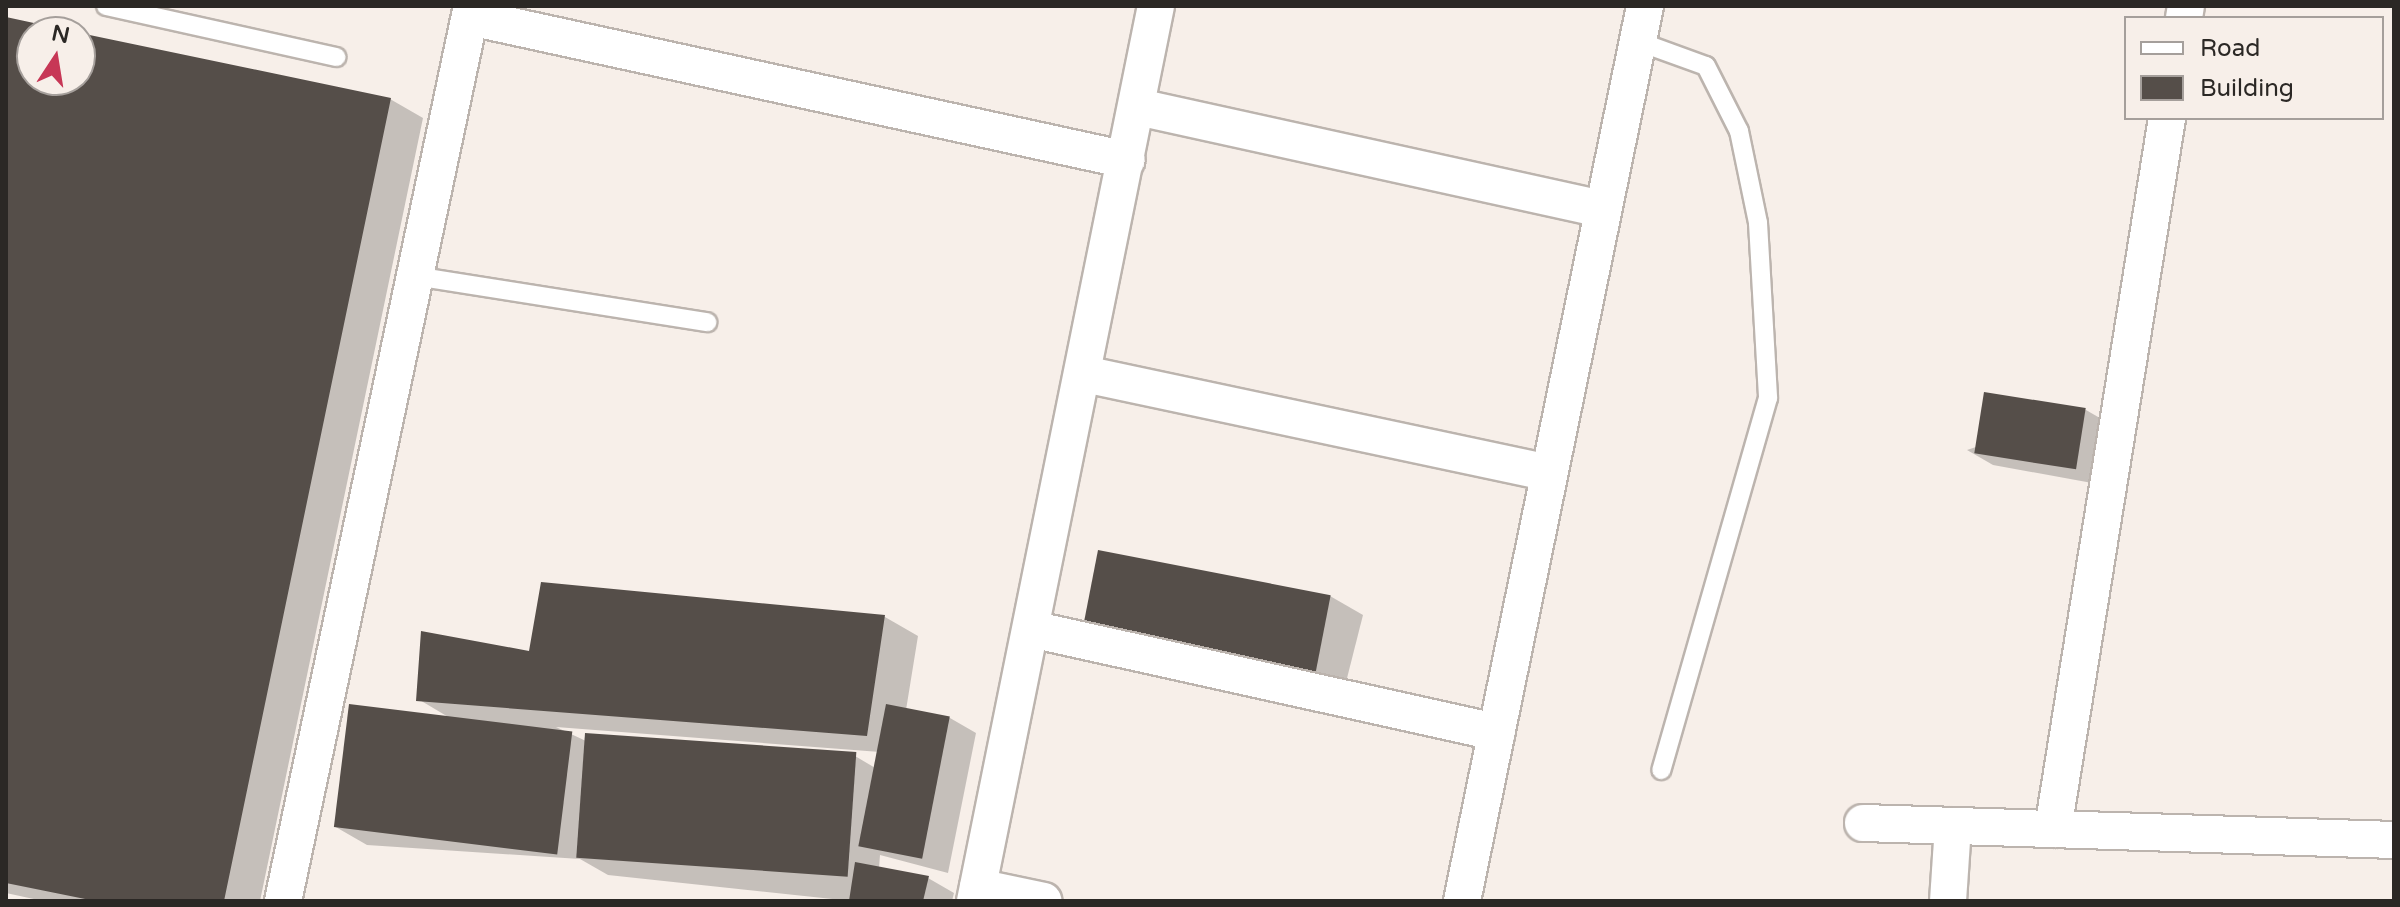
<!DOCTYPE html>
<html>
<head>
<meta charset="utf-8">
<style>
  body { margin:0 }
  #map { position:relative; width:2400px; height:907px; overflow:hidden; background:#f7efe9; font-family:"Varela Round",sans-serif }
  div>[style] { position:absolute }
  .shadow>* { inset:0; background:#0003 }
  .building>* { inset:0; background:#554e49; transform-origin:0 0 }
  .roads { filter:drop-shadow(2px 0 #bcb4ae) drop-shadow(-2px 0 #bcb4ae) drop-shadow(0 2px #bcb4ae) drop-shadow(0 -2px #bcb4ae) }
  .lane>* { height:18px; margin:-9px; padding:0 9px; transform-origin:9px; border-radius:9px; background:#fff }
  .street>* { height:36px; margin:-18px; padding:0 18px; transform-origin:18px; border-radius:18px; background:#fff }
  span { translate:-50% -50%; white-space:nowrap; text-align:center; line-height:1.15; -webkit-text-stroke:8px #f7efe9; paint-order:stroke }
  .frame { position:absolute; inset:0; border:8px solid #2b2825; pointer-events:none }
  .legend { position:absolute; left:2124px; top:16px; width:260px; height:104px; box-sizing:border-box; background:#f7efe9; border:2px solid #a59f9b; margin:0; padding:10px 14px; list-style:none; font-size:24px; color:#2b2825 }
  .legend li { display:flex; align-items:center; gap:16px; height:40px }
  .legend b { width:40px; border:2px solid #a59f9b }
  .north { position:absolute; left:16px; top:16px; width:80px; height:80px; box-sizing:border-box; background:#f7efe9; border:2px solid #a59f9b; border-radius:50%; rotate:12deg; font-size:22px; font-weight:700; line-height:32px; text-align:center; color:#2b2825 }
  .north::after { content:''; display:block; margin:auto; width:28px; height:36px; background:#c73756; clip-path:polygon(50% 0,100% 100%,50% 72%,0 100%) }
</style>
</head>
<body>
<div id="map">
  <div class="shadow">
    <div style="clip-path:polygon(6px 19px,68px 32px,32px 32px,32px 80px,80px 80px,80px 35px,390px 99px,423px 118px,260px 901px,43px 901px,6px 893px)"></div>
    <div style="clip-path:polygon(2086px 410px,2112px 425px,2103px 485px,1993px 465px,1967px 450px)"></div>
    <div style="clip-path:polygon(1100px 553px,1330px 596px,1363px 615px,1343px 694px)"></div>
    <div style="clip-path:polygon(evenodd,542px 585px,885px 617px,918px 636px,906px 710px,950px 718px,976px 733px,948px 873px,880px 855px,879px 868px,928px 878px,954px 893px,952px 901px,851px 901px,608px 875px,580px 859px,367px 845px,334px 826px,450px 718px,418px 699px,531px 654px,542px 585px,556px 727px,880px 752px,877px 769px,855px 756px,586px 741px,556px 727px)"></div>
  </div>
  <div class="building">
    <div style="clip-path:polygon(6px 17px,71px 31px,32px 32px,32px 80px,80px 80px,80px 33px,391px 98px,224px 901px,95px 901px,6px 883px)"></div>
    <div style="left:1984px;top:392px;width:103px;height:62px;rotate:9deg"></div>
    <div style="left:1098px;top:550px;width:237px;height:80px;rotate:11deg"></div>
    <div style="clip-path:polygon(541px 582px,885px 615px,867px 736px,416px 701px,421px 631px,529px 651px)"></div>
    <div style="left:349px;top:704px;width:225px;height:124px;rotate:7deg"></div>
    <div style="left:886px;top:704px;width:65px;height:145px;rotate:11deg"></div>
    <div style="left:585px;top:733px;width:272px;height:125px;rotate:4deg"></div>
    <div style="clip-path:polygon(855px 862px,929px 876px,923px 901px,849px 901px)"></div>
  </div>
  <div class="roads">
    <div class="lane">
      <div style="left:106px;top:6px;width:236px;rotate:12.5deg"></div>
      <div style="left:1637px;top:41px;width:73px;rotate:19.9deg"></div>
      <div style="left:1706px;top:66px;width:73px;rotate:63.1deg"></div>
      <div style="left:1739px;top:131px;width:94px;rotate:78.3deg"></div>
      <div style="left:1758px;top:223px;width:175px;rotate:86.7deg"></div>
      <div style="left:1768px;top:398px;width:387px;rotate:106deg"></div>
      <div style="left:415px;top:276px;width:296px;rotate:9deg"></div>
    </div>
    <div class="street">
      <div style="left:470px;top:17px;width:672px;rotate:12.28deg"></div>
      <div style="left:2184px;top:18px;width:12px;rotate:-81deg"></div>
      <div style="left:1138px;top:107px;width:475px;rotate:12.4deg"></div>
      <div style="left:1084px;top:374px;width:475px;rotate:12deg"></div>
      <div style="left:1031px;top:629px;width:477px;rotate:12.5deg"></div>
      <div style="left:1863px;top:823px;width:531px;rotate:1.83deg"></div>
      <div style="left:2053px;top:829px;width:720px;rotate:-80.89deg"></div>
      <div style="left:978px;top:887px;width:67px;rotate:12deg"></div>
      <div style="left:283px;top:901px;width:915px;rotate:-78.08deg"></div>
      <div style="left:975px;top:901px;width:913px;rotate:-78.57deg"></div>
      <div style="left:1462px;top:901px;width:914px;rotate:-78.44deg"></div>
      <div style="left:1948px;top:901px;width:75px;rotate:-86.2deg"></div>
    </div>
  </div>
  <div class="frame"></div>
  <ul class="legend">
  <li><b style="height:10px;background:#fff"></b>Road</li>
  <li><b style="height:22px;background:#554e49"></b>Building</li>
  </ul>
  <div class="north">N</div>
</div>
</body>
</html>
